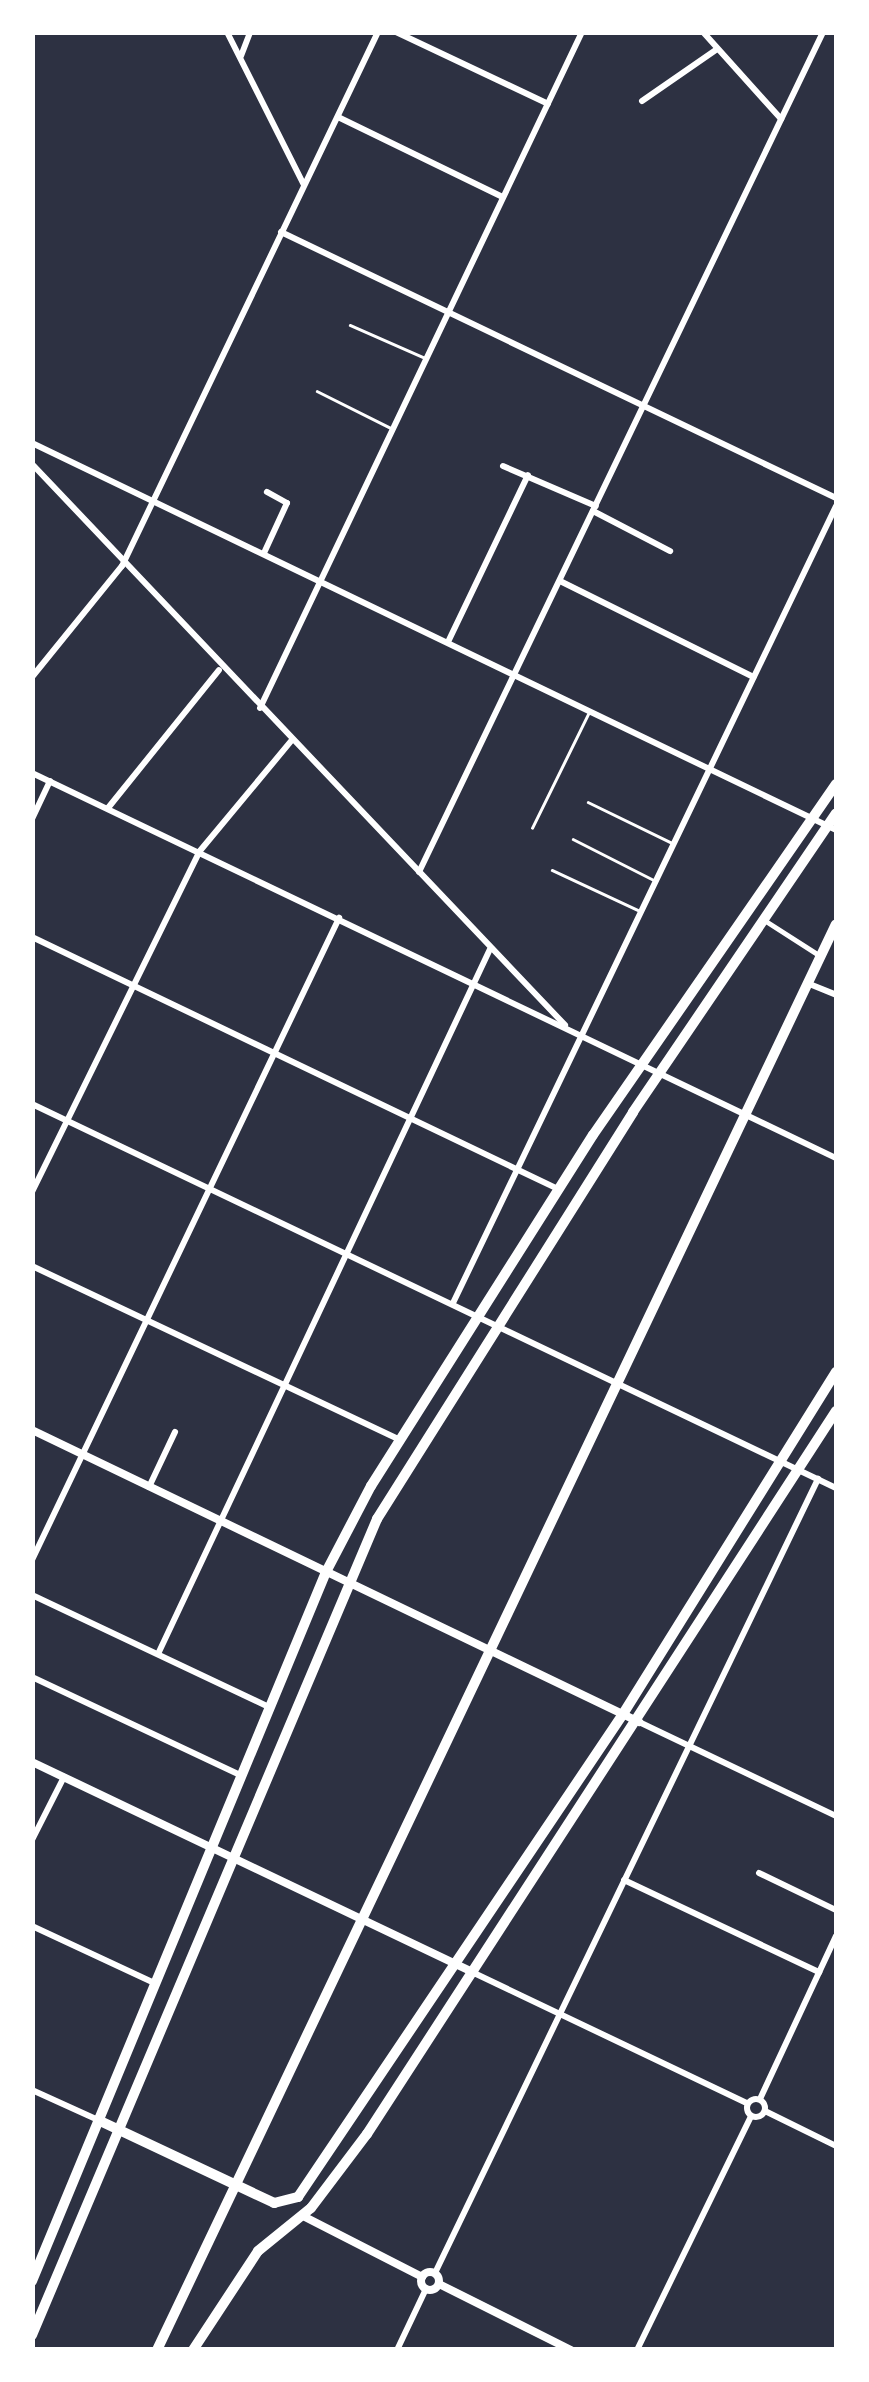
<!DOCTYPE html>
<html>
<head>
<meta charset="utf-8">
<style>
  body { margin:0 }
  #map { position:relative; width:869px; height:2382px; overflow:hidden; background:#2d3142; font-family:"Times New Roman",serif }
  div>[style] { position:absolute }
  .service>* { height:2.5px; margin:-1.25px; padding:0 1.25px; transform-origin:1.25px; border-radius:1.25px; background:#fff }
  .pedestrian>* { height:5px; margin:-2.5px; padding:0 2.5px; transform-origin:2.5px; border-radius:2.5px; background:#fff }
  .minor>* { height:6px; margin:-3px; padding:0 3px; transform-origin:3px; border-radius:3px; background:#fff }
  .minor>.ring { margin:-3px; padding:0; box-sizing:content-box; background:none; border:6px solid #fff; border-radius:50% }
  .tertiary>* { height:8px; margin:-4px; padding:0 4px; transform-origin:4px; border-radius:4px; background:#fff }
  .tertiary>.ring { margin:-4px; padding:0; box-sizing:content-box; background:none; border:8px solid #fff; border-radius:50% }
  .primary>* { height:10px; margin:-5px; padding:0 5px; transform-origin:5px; border-radius:5px; background:#fff }
  span { translate:-50% -50%; white-space:nowrap; text-align:center; line-height:1.15; -webkit-text-stroke:10px #fff; paint-order:stroke }
  .frame { position:absolute; inset:0; border:35px solid #fff; pointer-events:none }
</style>
</head>
<body>
<div id="map">
  <div class="service">
    <div style="left:350px;top:325px;width:82px;rotate:23.7deg"></div>
    <div style="left:317px;top:391px;width:83px;rotate:26.6deg"></div>
    <div style="left:588px;top:802px;width:93px;rotate:26deg"></div>
    <div style="left:532px;top:828px;width:129px;rotate:-63.8deg"></div>
    <div style="left:573px;top:839px;width:89px;rotate:26.9deg"></div>
    <div style="left:552px;top:870px;width:97px;rotate:25deg"></div>
  </div>
  <div class="pedestrian">
    <div style="left:764px;top:920px;width:67px;rotate:32.7deg"></div>
  </div>
  <div class="minor">
    <div style="left:227px;top:32px;width:171px;rotate:63.3deg"></div>
    <div style="left:396px;top:32px;width:168px;rotate:25.3deg"></div>
    <div style="left:703px;top:32px;width:117px;rotate:48.1deg"></div>
    <div style="left:241px;top:56px;width:26px;rotate:-69deg"></div>
    <div style="left:642px;top:101px;width:91px;rotate:-34.7deg"></div>
    <div style="left:338px;top:117px;width:183px;rotate:25.9deg"></div>
    <div style="left:281px;top:232px;width:615px;rotate:25.61deg"></div>
    <div style="left:32px;top:443px;width:892px;rotate:25.7deg"></div>
    <div style="left:32px;top:464px;width:774px;rotate:46.47deg"></div>
    <div style="left:503px;top:466px;width:101px;rotate:23.3deg"></div>
    <div style="left:593px;top:511px;width:87px;rotate:27.5deg"></div>
    <div style="left:264px;top:553px;width:55px;rotate:-65.3deg"></div>
    <div style="left:287px;top:503px;width:23px;rotate:-151deg"></div>
    <div style="left:560px;top:581px;width:216px;rotate:26.4deg"></div>
    <div style="left:448px;top:642px;width:185px;rotate:-64.4deg"></div>
    <div style="left:32px;top:677px;width:143px;rotate:-51deg"></div>
    <div style="left:122px;top:566px;width:592px;rotate:-64.39deg"></div>
    <div style="left:260px;top:708px;width:749px;rotate:-64.53deg"></div>
    <div style="left:32px;top:773px;width:891px;rotate:25.59deg"></div>
    <div style="left:108px;top:808px;width:177px;rotate:-51.2deg"></div>
    <div style="left:32px;top:819px;width:42px;rotate:-64.7deg"></div>
    <div style="left:419px;top:872px;width:932px;rotate:-64.31deg"></div>
    <div style="left:32px;top:937px;width:583px;rotate:25.6deg"></div>
    <div style="left:807px;top:983px;width:31px;rotate:22deg"></div>
    <div style="left:32px;top:1104px;width:891px;rotate:25.53deg"></div>
    <div style="left:32px;top:1192px;width:379px;rotate:-63.8deg"></div>
    <div style="left:199px;top:852px;width:144px;rotate:-50.3deg"></div>
    <div style="left:32px;top:1266px;width:405px;rotate:25.3deg"></div>
    <div style="left:453px;top:1303px;width:884px;rotate:-64.33deg"></div>
    <div style="left:149px;top:1487px;width:61px;rotate:-64.7deg"></div>
    <div style="left:32px;top:1560px;width:712px;rotate:-64.44deg"></div>
    <div style="left:32px;top:1595px;width:262px;rotate:25.3deg"></div>
    <div style="left:158px;top:1654px;width:779px;rotate:-64.78deg"></div>
    <div style="left:32px;top:1677px;width:230px;rotate:25.2deg"></div>
    <div style="left:639px;top:1722px;width:218px;rotate:25.5deg"></div>
    <div style="left:32px;top:1840px;width:71px;rotate:-63.1deg"></div>
    <div style="left:759px;top:1873px;width:85px;rotate:25.7deg"></div>
    <div style="left:624px;top:1880px;width:216px;rotate:25.3deg"></div>
    <div style="left:32px;top:1926px;width:135px;rotate:25deg"></div>
    <div style="left:474px;top:1973px;width:302px;rotate:25.5deg"></div>
    <div style="left:32px;top:2090px;width:72px;rotate:24.4deg"></div>
    <div class="ring" style="left:747px;top:2099px;width:12px;height:12px"></div>
    <div style="left:760px;top:2099px;width:180px;rotate:-65deg"></div>
    <div style="left:765px;top:2111px;width:79px;rotate:26.2deg"></div>
    <div style="left:435px;top:2273px;width:882px;rotate:-64.25deg"></div>
    <div style="left:397px;top:2350px;width:68px;rotate:-64.6deg"></div>
    <div style="left:637px;top:2350px;width:260px;rotate:-64deg"></div>
  </div>
  <div class="tertiary">
    <div style="left:32px;top:1430px;width:674px;rotate:25.69deg"></div>
    <div style="left:32px;top:1762px;width:490px;rotate:25.5deg"></div>
    <div style="left:303px;top:2216px;width:134px;rotate:27.1deg"></div>
    <div class="ring" style="left:421px;top:2272px;width:10px;height:10px"></div>
    <div style="left:439px;top:2284px;width:148px;rotate:26.6deg"></div>
  </div>
  <div class="primary">
    <div style="left:98px;top:2120px;width:195px;rotate:25.2deg"></div>
    <div style="left:274px;top:2203px;width:25px;rotate:-14deg"></div>
    <div style="left:298px;top:2197px;width:582px;rotate:-56.06deg"></div>
    <div style="left:623px;top:1714px;width:403px;rotate:-58.1deg"></div>
    <div style="left:32px;top:2281px;width:768px;rotate:-67.48deg"></div>
    <div style="left:326px;top:1572px;width:97px;rotate:-62.4deg"></div>
    <div style="left:371px;top:1486px;width:415px;rotate:-57.7deg"></div>
    <div style="left:593px;top:1135px;width:427px;rotate:-55.3deg"></div>
    <div style="left:32px;top:2335px;width:886px;rotate:-67.08deg"></div>
    <div style="left:377px;top:1519px;width:481px;rotate:-57.8deg"></div>
    <div style="left:633px;top:1112px;width:361px;rotate:-55.8deg"></div>
    <div style="left:157px;top:2350px;width:1579px;rotate:-64.54deg"></div>
    <div style="left:193px;top:2350px;width:118px;rotate:-56.7deg"></div>
    <div style="left:258px;top:2251px;width:68px;rotate:-39.1deg"></div>
    <div style="left:311px;top:2208px;width:93px;rotate:-52.9deg"></div>
    <div style="left:367px;top:2134px;width:862px;rotate:-57.03deg"></div>
  </div>
  <div class="frame"></div>
</div>
</body>
</html>
